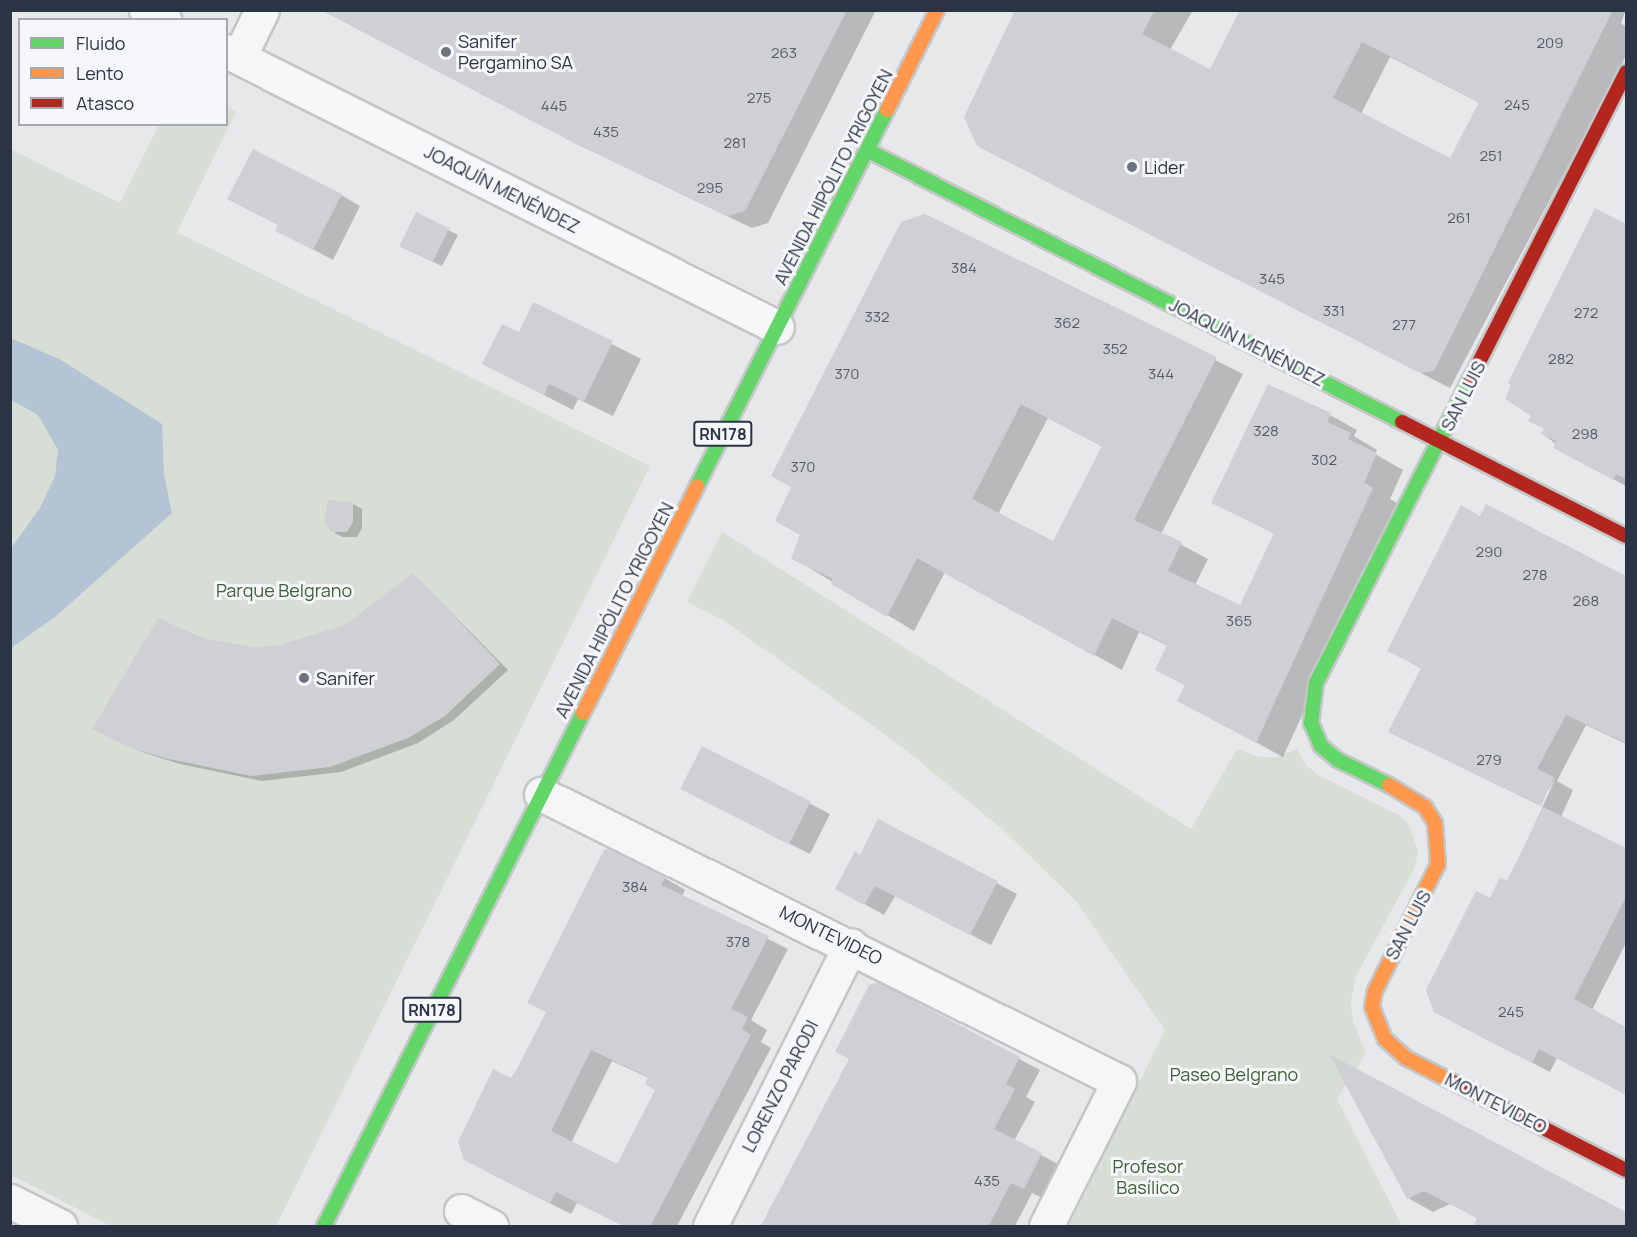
<!DOCTYPE html>
<html>
<head>
<meta charset="utf-8">
<style>
  body { margin:0 }
  #map { position:relative; width:1637px; height:1237px; overflow:hidden; background:#e6e8ea; font-family:Manrope,sans-serif }
  div>[style] { position:absolute }
  .green>* { inset:0; background:#d6ded6 }
  .water>* { inset:0; background:#b4c4d5 }
  .shadow>* { inset:0; background:#0003 }
  .building>* { inset:0; background:#ced0d3; transform-origin:0 0 }
  .roads { filter:drop-shadow(2px 0 #c4c6c8) drop-shadow(-2px 0 #c4c6c8) drop-shadow(0 2px #c4c6c8) drop-shadow(0 -2px #c4c6c8) }
  .street>* { height:33px; margin:-16.5px; padding:0 16.5px; transform-origin:16.5px; border-radius:16.5px; background:#f5f6f7 }
  .fast>* { height:14px; margin:-7px; padding:0 7px; transform-origin:7px; border-radius:7px; background:#63d668 }
  .slow>* { height:14px; margin:-7px; padding:0 7px; transform-origin:7px; border-radius:7px; background:#ff974d }
  .jam>* { height:14px; margin:-7px; padding:0 7px; transform-origin:7px; border-radius:7px; background:#b3261e }
  .dots>* { width:16px; height:16px; translate:-50% -50%; box-sizing:border-box; border:3px solid #f4f6f9; border-radius:50% }
  span { translate:-50% -50%; white-space:nowrap; text-align:center; line-height:1.15; -webkit-text-stroke:6px #f4f6f9; paint-order:stroke }
  .number-label { font-size:15px; color:#545c69 }
  .number-label span { -webkit-text-stroke-width:0 }
  .shield-label span { padding:2px 4px; background:#f4f6f9; border:2px solid; border-radius:4px; -webkit-text-stroke-width:0 }
  .shield-label { font-size:16px; color:#2b3445; font-weight:700 }
  .poi-label { font-size:18px; color:#2b3445 }
  .left { translate:0 -50%; text-align:left }
  .street-label { font-size:18px; color:#2b3445 }
  .park-label { font-size:18px; color:#3f6138 }
  .frame { position:absolute; inset:0; border:12px solid #2b3445; pointer-events:none }
  .legend { position:absolute; left:18px; top:18px; width:210px; height:108px; box-sizing:border-box; background:#f4f6f9; border:2px solid #a4a8b1; margin:0; padding:8px 10px; list-style:none; font-size:18px; color:#2b3445 }
  .legend li { display:flex; align-items:center; gap:12px; height:30px }
  .legend b { width:30px; border:2px solid #a4a8b1 }
</style>
</head>
<body>
<div id="map">
  <div class="green">
    <div style="clip-path:polygon(227px 107px,236px 112px,177px 232px,650px 466px,276px 1226px,111px 1226px,11px 1175px,10px 149px,120px 203px,159px 125px,226px 124px)"></div>
    <div style="clip-path:polygon(722px 532px,1191px 829px,1237px 749px,1259px 757px,1277px 757px,1297px 749px,1306px 765px,1318px 775px,1399px 815px,1410px 827px,1418px 853px,1414px 869px,1356px 976px,1351px 1001px,1353px 1022px,1366px 1053px,1337px 1099px,1402px 1226px,1069px 1226px,1165px 1030px,1076px 901px,1001px 828px,897px 743px,723px 620px,687px 602px)"></div>
  </div>
  <div class="water">
    <div style="clip-path:polygon(11px 338px,61px 360px,162px 424px,164px 474px,172px 513px,55px 617px,11px 648px,11px 548px,40px 508px,55px 476px,58px 450px,38px 415px,11px 400px)"></div>
  </div>
  <div class="shadow">
    <div style="clip-path:polygon(695px 10px,876px 10px,768px 223px,752px 228px,575px 143px,335px 17px)"></div>
    <div style="clip-path:polygon(evenodd,1018px 10px,1193px 10px,1170px 50px,1210px 71px,1242px 10px,1626px 10px,1621px 23px,1626px 27px,1626px 56px,1450px 388px,1007px 161px,1018px 10px,1390px 57px,1480px 103px,1451px 160px,1361px 114px,1390px 57px)"></div>
    <div style="clip-path:polygon(341px 195px,360px 206px,333px 260px,297px 241px)"></div>
    <div style="clip-path:polygon(1596px 210px,1626px 224px,1626px 486px,1575px 459px,1543px 434px)"></div>
    <div style="clip-path:polygon(417px 214px,458px 235px,442px 266px,410px 251px)"></div>
    <div style="clip-path:polygon(evenodd,925px 216px,1243px 374px,1161px 534px,1208px 559px,1195px 585px,1241px 607px,1275px 534px,1213px 502px,1330px 415px,1357px 430px,1354px 436px,1377px 450px,1375px 454px,1403px 470px,1390px 499px,1399px 504px,1283px 757px,1206px 715px,1186px 686px,1157px 669px,1168px 646px,1139px 632px,1122px 670px,945px 572px,914px 631px,793px 558px,925px 216px,1048px 418px,1103px 447px,1053px 543px,998px 514px,1048px 418px)"></div>
    <div style="clip-path:polygon(534px 304px,641px 359px,613px 416px,578px 399px,573px 410px,484px 364px,519px 334px)"></div>
    <div style="clip-path:polygon(353px 504px,362px 509px,362px 528px,357px 537px,342px 537px,332px 531px)"></div>
    <div style="clip-path:polygon(1487px 506px,1626px 577px,1626px 744px,1586px 725px,1557px 781px,1573px 790px,1561px 817px,1626px 849px,1626px 943px,1592px 1010px,1626px 1028px,1626px 1094px,1557px 1058px,1550px 1072px,1454px 1022px,1491px 900px,1508px 883px,1556px 777px,1539px 805px,1390px 732px,1422px 669px,1389px 650px)"></div>
    <div style="clip-path:polygon(414px 575px,508px 670px,454px 720px,418px 743px,341px 772px,262px 781px,180px 764px,142px 752px,104px 734px,205px 640px,255px 649px,276px 648px,346px 627px)"></div>
    <div style="clip-path:polygon(702px 748px,830px 814px,810px 854px,702px 800px)"></div>
    <div style="clip-path:polygon(879px 821px,1017px 894px,991px 945px,895px 896px,884px 915px,857px 900px,860px 856px)"></div>
    <div style="clip-path:polygon(evenodd,665px 878px,685px 890px,682px 896px,788px 949px,751px 1020px,767px 1030px,761px 1042px,771px 1048px,677px 1226px,625px 1226px,577px 1203px,571px 1214px,486px 1171px,512px 1080px,665px 878px,612px 1061px,649px 1078px,657px 1089px,618px 1166px,571px 1143px,612px 1061px)"></div>
    <div style="clip-path:polygon(877px 984px,1040px 1070px,1026px 1097px,1035px 1102px,1014px 1141px,1062px 1166px,1045px 1199px,1032px 1193px,1015px 1226px,762px 1226px,851px 1060px)"></div>
    <div style="clip-path:polygon(1333px 1058px,1626px 1214px,1626px 1226px,1475px 1226px,1479px 1219px,1450px 1204px,1433px 1212px,1408px 1198px)"></div>
  </div>
  <div class="building">
    <div style="clip-path:polygon(321px 10px,847px 10px,745px 211px,728px 216px,578px 145px)"></div>
    <div style="clip-path:polygon(evenodd,1015px 10px,1155px 10px,1142px 34px,1210px 69px,1240px 10px,1613px 10px,1434px 371px,1420px 373px,977px 146px,964px 117px,1015px 10px,1362px 42px,1479px 102px,1450px 158px,1333px 98px,1362px 42px)"></div>
    <div style="clip-path:polygon(253px 149px,342px 194px,313px 250px,275px 231px,278px 225px,227px 199px)"></div>
    <div style="clip-path:polygon(1595px 208px,1626px 224px,1626px 479px,1616px 474px,1614px 480px,1553px 448px,1556px 441px,1541px 434px,1544px 429px,1528px 421px,1531px 416px,1505px 399px,1511px 385px,1508px 383px)"></div>
    <div style="left:416px;top:212px;width:37px;height:38px;rotate:26deg"></div>
    <div style="clip-path:polygon(evenodd,925px 214px,1217px 357px,1134px 520px,1182px 542px,1168px 571px,1240px 605px,1274px 533px,1211px 503px,1268px 384px,1331px 413px,1327px 422px,1351px 433px,1348px 439px,1377px 453px,1364px 483px,1373px 488px,1256px 743px,1177px 701px,1185px 685px,1155px 670px,1167px 645px,1112px 618px,1094px 656px,917px 558px,887px 617px,831px 584px,833px 579px,791px 559px,800px 535px,775px 521px,791px 487px,771px 476px,901px 222px,925px 214px,1021px 404px,1102px 446px,1053px 541px,972px 499px,1021px 404px)"></div>
    <div style="clip-path:polygon(533px 302px,613px 341px,584px 401px,549px 384px,544px 395px,482px 364px,502px 324px,519px 332px)"></div>
    <div style="clip-path:polygon(328px 500px,353px 502px,353px 522px,347px 532px,331px 532px,324px 523px)"></div>
    <div style="clip-path:polygon(1486px 504px,1626px 576px,1626px 743px,1566px 715px,1537px 769px,1554px 777px,1541px 806px,1388px 732px,1421px 668px,1387px 651px,1461px 505px,1480px 516px)"></div>
    <div style="clip-path:polygon(413px 573px,500px 664px,445px 716px,408px 738px,330px 767px,251px 776px,169px 759px,130px 748px,92px 729px,158px 618px,205px 639px,255px 647px,276px 646px,345px 625px)"></div>
    <div style="left:702px;top:746px;width:122px;height:48px;rotate:27deg"></div>
    <div style="clip-path:polygon(1543px 807px,1626px 848px,1626px 897px,1574px 999px,1626px 1027px,1626px 1095px,1539px 1049px,1532px 1063px,1462px 1027px,1434px 1012px,1426px 990px,1476px 891px,1490px 898px,1500px 877px,1507px 881px)"></div>
    <div style="clip-path:polygon(878px 819px,998px 881px,970px 935px,875px 886px,864px 905px,835px 889px,855px 851px,860px 855px)"></div>
    <div style="clip-path:polygon(evenodd,609px 849px,665px 877px,661px 885px,769px 936px,731px 1009px,748px 1017px,742px 1029px,751px 1035px,650px 1227px,625px 1227px,556px 1192px,550px 1203px,464px 1160px,458px 1142px,493px 1069px,511px 1078px,518px 1067px,546px 1012px,527px 1003px,604px 850px,609px 849px,591px 1050px,648px 1077px,645px 1084px,655px 1090px,617px 1164px,551px 1131px,591px 1050px)"></div>
    <div style="clip-path:polygon(878px 982px,1020px 1057px,1006px 1084px,1015px 1089px,994px 1129px,1042px 1153px,1024px 1189px,1011px 1183px,988px 1227px,760px 1227px,849px 1059px,835px 1052px,869px 985px)"></div>
    <div style="clip-path:polygon(1329px 1054px,1626px 1212px,1626px 1227px,1473px 1227px,1477px 1218px,1424px 1191px,1407px 1199px)"></div>
  </div>
  <div class="roads">
    <div class="street">
      <div style="left:146px;top:10px;width:21px;rotate:29deg"></div>
      <div style="left:226px;top:51px;width:616px;rotate:26.61deg"></div>
      <div style="left:239px;top:57px;width:52px;rotate:-63.9deg"></div>
      <div style="left:541px;top:794px;width:645px;rotate:26.41deg"></div>
      <div style="left:1119px;top:1081px;width:162px;rotate:116.7deg"></div>
      <div style="left:10px;top:1201px;width:56px;rotate:26.6deg"></div>
      <div style="left:461px;top:1211px;width:34px;rotate:27deg"></div>
      <div style="left:710px;top:1226px;width:314px;rotate:-63.4deg"></div>
    </div>
    <div class="fast">
      <div style="left:867px;top:150px;width:600px;rotate:26.95deg"></div>
      <div style="left:697px;top:486px;width:421px;rotate:-63.2deg"></div>
      <div style="left:1389px;top:785px;width:57px;rotate:-153.9deg"></div>
      <div style="left:1338px;top:760px;width:22px;rotate:-141deg"></div>
      <div style="left:1321px;top:746px;width:25px;rotate:-113deg"></div>
      <div style="left:1311px;top:723px;width:40px;rotate:-82.9deg"></div>
      <div style="left:1316px;top:683px;width:342px;rotate:-63.1deg"></div>
      <div style="left:324px;top:1226px;width:575px;rotate:-63.21deg"></div>
    </div>
    <div class="slow">
      <div style="left:887px;top:110px;width:112px;rotate:-63.4deg"></div>
      <div style="left:583px;top:713px;width:254px;rotate:-63.3deg"></div>
      <div style="left:1389px;top:785px;width:42px;rotate:31.4deg"></div>
      <div style="left:1425px;top:807px;width:19px;rotate:58deg"></div>
      <div style="left:1435px;top:823px;width:41px;rotate:85.8deg"></div>
      <div style="left:1438px;top:864px;width:142px;rotate:116.4deg"></div>
      <div style="left:1375px;top:991px;width:16px;rotate:101deg"></div>
      <div style="left:1372px;top:1007px;width:35px;rotate:68deg"></div>
      <div style="left:1385px;top:1039px;width:28px;rotate:42deg"></div>
      <div style="left:1406px;top:1058px;width:53px;rotate:27.1deg"></div>
    </div>
    <div class="jam">
      <div style="left:1471px;top:378px;width:343px;rotate:-63.1deg"></div>
      <div style="left:1402px;top:422px;width:251px;rotate:27deg"></div>
      <div style="left:1453px;top:1082px;width:194px;rotate:27deg"></div>
    </div>
  </div>
  <div class="dots">
    <div style="left:446px;top:52px;background:#6c737f"></div>
    <div style="left:1132px;top:167px;background:#6c737f"></div>
    <div style="left:304px;top:678px;background:#6c737f"></div>
  </div>
  <div class="number-label">
    <span style="left:1550px;top:43px">209</span>
    <span style="left:784px;top:53px">263</span>
    <span style="left:759px;top:98px">275</span>
    <span style="left:1517px;top:105px">245</span>
    <span style="left:554px;top:106px">445</span>
    <span style="left:606px;top:132px">435</span>
    <span style="left:735px;top:143px">281</span>
    <span style="left:1491px;top:156px">251</span>
    <span style="left:710px;top:188px">295</span>
    <span style="left:1459px;top:218px">261</span>
    <span style="left:964px;top:268px">384</span>
    <span style="left:1272px;top:279px">345</span>
    <span style="left:1334px;top:311px">331</span>
    <span style="left:1586px;top:313px">272</span>
    <span style="left:877px;top:317px">332</span>
    <span style="left:1067px;top:323px">362</span>
    <span style="left:1404px;top:325px">277</span>
    <span style="left:1115px;top:349px">352</span>
    <span style="left:1561px;top:359px">282</span>
    <span style="left:847px;top:374px">370</span>
    <span style="left:1161px;top:374px">344</span>
    <span style="left:1266px;top:431px">328</span>
    <span style="left:1585px;top:434px">298</span>
    <span style="left:1324px;top:460px">302</span>
    <span style="left:803px;top:467px">370</span>
    <span style="left:1489px;top:552px">290</span>
    <span style="left:1535px;top:575px">278</span>
    <span style="left:1586px;top:601px">268</span>
    <span style="left:1239px;top:621px">365</span>
    <span style="left:1489px;top:760px">279</span>
    <span style="left:635px;top:887px">384</span>
    <span style="left:738px;top:942px">378</span>
    <span style="left:1511px;top:1012px">245</span>
    <span style="left:987px;top:1181px">435</span>
  </div>
  <div class="shield-label">
    <span style="left:723px;top:434px">RN178</span>
    <span style="left:432px;top:1010px">RN178</span>
  </div>
  <div class="poi-label">
    <span class="left" style="left:458px;top:52px">Sanifer<br>Pergamino SA</span>
    <span class="left" style="left:1144px;top:167px">Lider</span>
    <span class="left" style="left:316px;top:678px">Sanifer</span>
  </div>
  <div class="street-label">
    <span style="left:833px;top:177px;rotate:-63deg">AVENIDA HIPÓLITO YRIGOYEN</span>
    <span style="left:502px;top:189px;rotate:27deg">JOAQUÍN MENÉNDEZ</span>
    <span style="left:1247px;top:342px;rotate:27deg">JOAQUÍN MENÉNDEZ</span>
    <span style="left:1463px;top:396px;rotate:-63deg">SAN LUIS</span>
    <span style="left:614px;top:610px;rotate:-63deg">AVENIDA HIPÓLITO YRIGOYEN</span>
    <span style="left:1408px;top:925px;rotate:-62deg">SAN LUIS</span>
    <span style="left:831px;top:935px;rotate:26deg">MONTEVIDEO</span>
    <span style="left:780px;top:1086px;rotate:-63deg">LORENZO PARODI</span>
    <span style="left:1496px;top:1103px;rotate:27deg">MONTEVIDEO</span>
  </div>
  <div class="park-label">
    <span style="left:284px;top:590px">Parque Belgrano</span>
    <span style="left:1234px;top:1074px">Paseo Belgrano</span>
    <span style="left:1148px;top:1177px">Profesor<br>Basílico</span>
  </div>
  <div class="frame"></div>
  <ul class="legend">
  <li><b style="height:8px;background:#63d668"></b>Fluido</li>
  <li><b style="height:8px;background:#ff974d"></b>Lento</li>
  <li><b style="height:8px;background:#b3261e"></b>Atasco</li>
  </ul>
</div>
</body>
</html>
